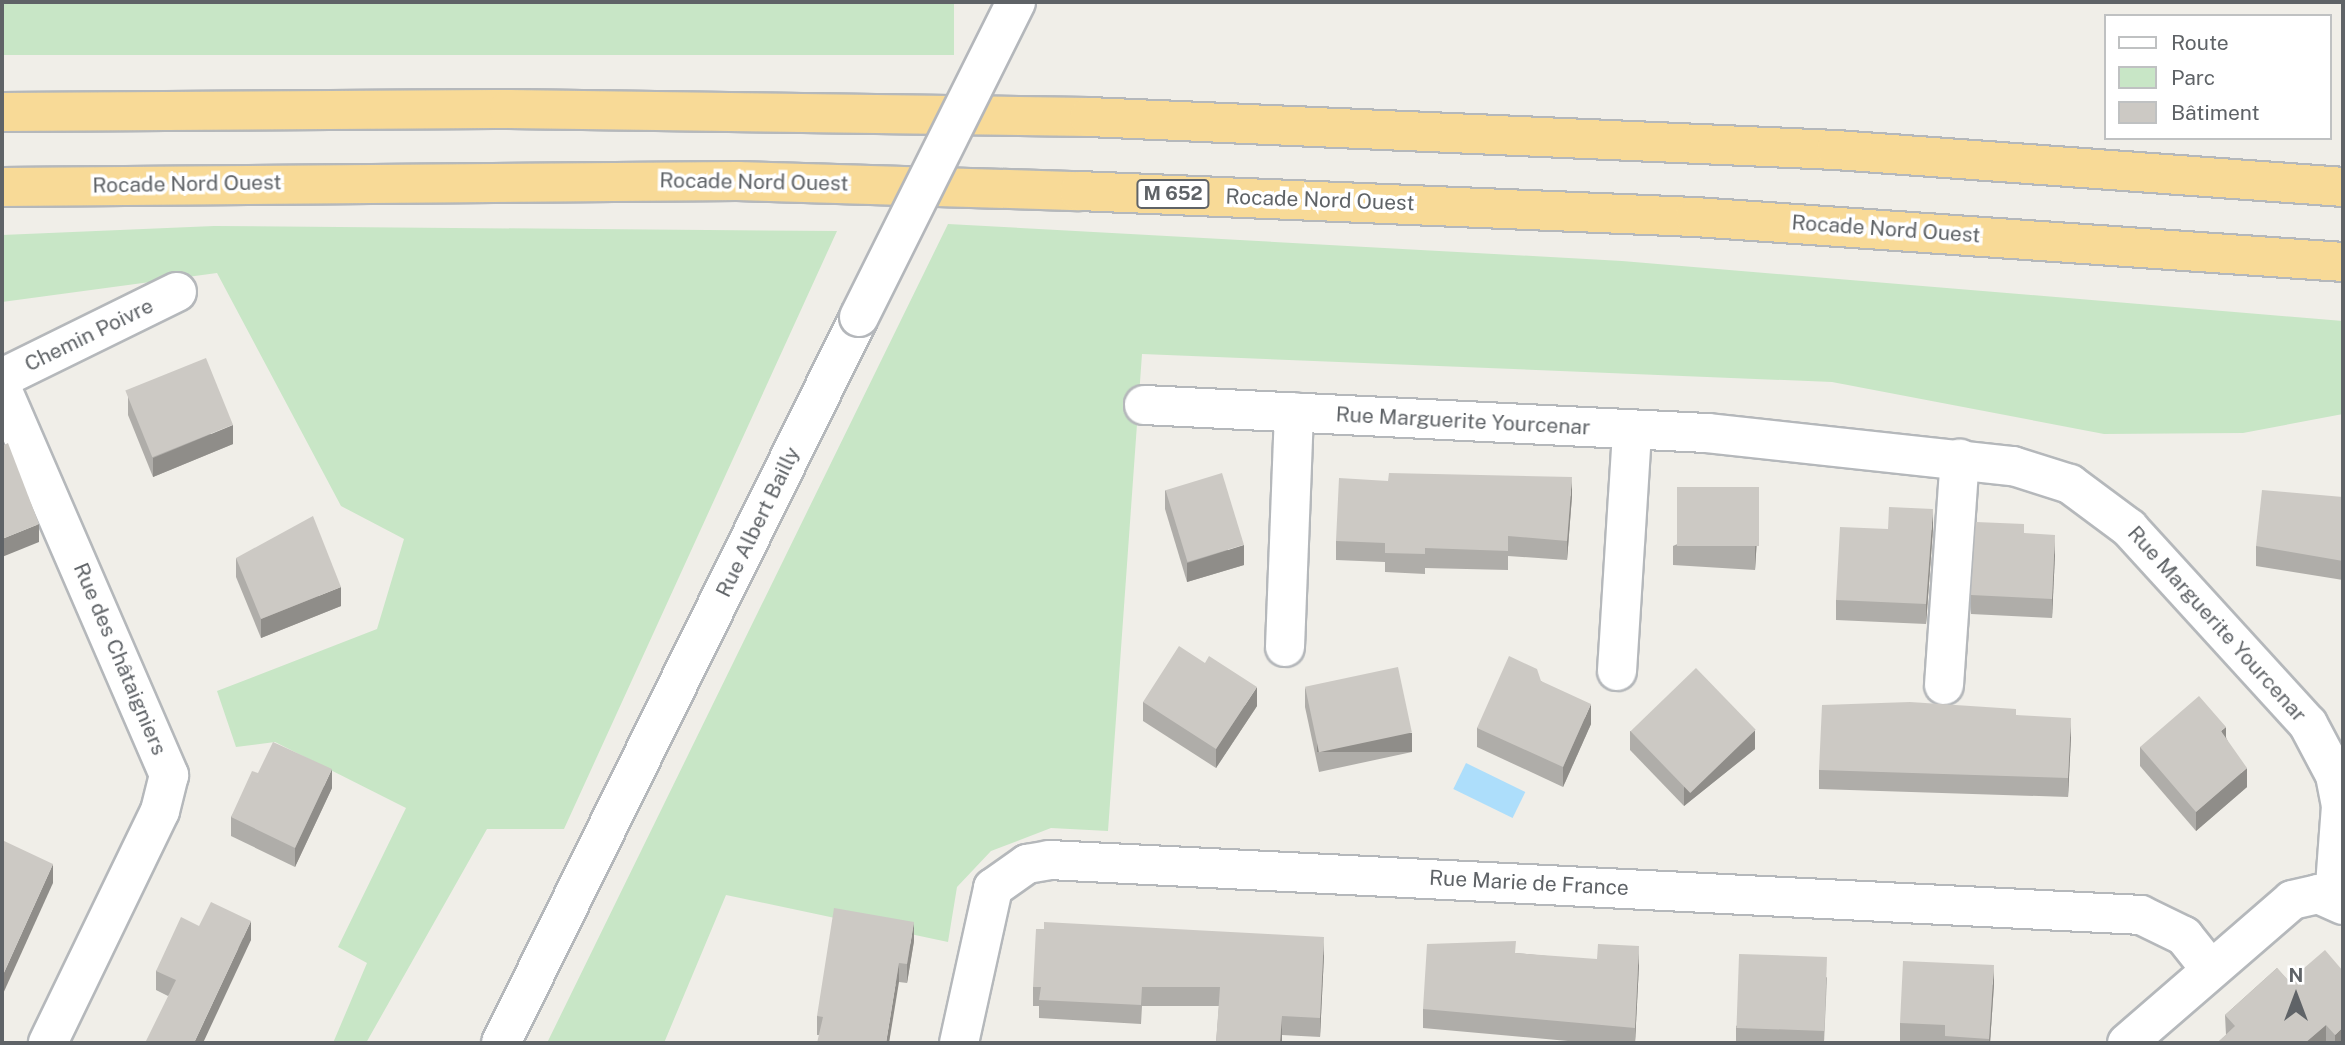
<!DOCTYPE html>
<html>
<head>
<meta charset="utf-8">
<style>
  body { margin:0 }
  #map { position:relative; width:2345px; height:1045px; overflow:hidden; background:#f0eee8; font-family:"Public Sans",sans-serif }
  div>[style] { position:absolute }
  .green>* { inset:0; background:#c8e6c6; transform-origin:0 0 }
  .water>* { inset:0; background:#addefb; transform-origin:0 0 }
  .roads { filter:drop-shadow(2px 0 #b5b8bb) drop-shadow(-2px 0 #b5b8bb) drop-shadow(0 2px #b5b8bb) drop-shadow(0 -2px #b5b8bb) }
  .street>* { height:38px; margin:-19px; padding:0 19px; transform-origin:19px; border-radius:19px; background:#fff }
  .secondary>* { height:38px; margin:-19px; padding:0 19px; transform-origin:19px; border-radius:19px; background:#fff }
  .highway>* { height:38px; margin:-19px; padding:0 19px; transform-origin:19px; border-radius:19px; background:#f8da97 }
  .bridges { filter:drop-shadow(2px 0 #b4b7bb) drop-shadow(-2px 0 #b4b7bb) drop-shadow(0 2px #b4b7bb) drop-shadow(0 -2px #b4b7bb) }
  .secondary-bridge>* { height:38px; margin:-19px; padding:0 19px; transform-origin:19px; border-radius:19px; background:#fff }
  .wall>* { inset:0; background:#afada9 }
  .shaded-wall>* { inset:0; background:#8f8d89; transform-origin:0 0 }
  .building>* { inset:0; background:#ccc9c4; transform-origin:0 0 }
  span { translate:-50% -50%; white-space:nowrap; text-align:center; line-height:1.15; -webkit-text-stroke:7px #fff; paint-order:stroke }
  .shield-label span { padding:2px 5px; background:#fff; border:2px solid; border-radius:5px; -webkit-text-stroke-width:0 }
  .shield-label { font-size:19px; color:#5f6367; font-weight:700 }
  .street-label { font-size:21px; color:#5f6367 }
  .frame { position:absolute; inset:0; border:4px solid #5f6367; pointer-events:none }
  .legend { position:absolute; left:2104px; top:14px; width:228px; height:126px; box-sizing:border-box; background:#fff; border:2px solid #bfc1c2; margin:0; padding:9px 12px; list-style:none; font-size:21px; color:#5f6367 }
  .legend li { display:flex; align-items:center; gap:14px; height:35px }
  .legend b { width:35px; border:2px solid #bfc1c2 }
  .north { position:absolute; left:2261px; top:961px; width:70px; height:70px; -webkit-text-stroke:5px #fff; paint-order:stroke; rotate:0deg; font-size:19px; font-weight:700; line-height:28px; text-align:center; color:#5f6367 }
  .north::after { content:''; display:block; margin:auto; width:24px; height:32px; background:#5f6367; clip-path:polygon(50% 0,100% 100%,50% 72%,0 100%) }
</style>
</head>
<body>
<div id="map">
  <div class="green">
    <div style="left:2px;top:2px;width:952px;height:53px"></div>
    <div style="clip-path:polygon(948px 224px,1622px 261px,2343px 321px,2343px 414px,2243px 433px,2104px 434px,1832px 382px,1142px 354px,1108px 831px,1051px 828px,991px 851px,957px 887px,948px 942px,726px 895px,664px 1043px,547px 1043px)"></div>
    <div style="clip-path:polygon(214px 226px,837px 231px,564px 829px,487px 829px,366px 1043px,333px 1043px,367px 963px,338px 947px,406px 808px,275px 742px,236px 747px,217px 691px,377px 629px,404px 539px,341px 506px,217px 273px,2px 302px,2px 235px)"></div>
  </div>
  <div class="water">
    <div style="left:1466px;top:763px;width:66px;height:29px;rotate:26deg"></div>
  </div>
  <div class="roads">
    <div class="street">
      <div style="left:2px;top:378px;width:195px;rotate:-26.2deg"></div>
      <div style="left:2px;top:389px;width:421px;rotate:66.6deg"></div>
      <div style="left:169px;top:775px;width:37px;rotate:104deg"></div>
      <div style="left:160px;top:811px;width:258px;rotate:115.8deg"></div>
      <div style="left:1144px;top:405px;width:564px;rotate:2.85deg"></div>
      <div style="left:1707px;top:433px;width:308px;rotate:6.2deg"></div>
      <div style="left:2013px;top:466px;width:60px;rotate:17.5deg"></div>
      <div style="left:2070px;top:484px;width:74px;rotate:36.7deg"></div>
      <div style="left:2129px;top:528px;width:265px;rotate:47.6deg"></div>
      <div style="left:2308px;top:724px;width:58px;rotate:62.1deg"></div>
      <div style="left:2335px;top:775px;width:32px;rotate:79deg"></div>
      <div style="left:2341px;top:806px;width:93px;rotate:94.3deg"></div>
      <div style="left:1285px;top:647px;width:235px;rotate:-87.8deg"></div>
      <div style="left:1617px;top:671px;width:241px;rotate:-86.4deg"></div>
      <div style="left:1944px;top:685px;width:227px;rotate:-86deg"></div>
      <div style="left:959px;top:1043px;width:159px;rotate:-77.6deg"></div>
      <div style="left:993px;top:888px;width:42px;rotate:-35.2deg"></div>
      <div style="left:1027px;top:864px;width:22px;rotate:-10deg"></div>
      <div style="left:1049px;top:860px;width:1093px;rotate:2.88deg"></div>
      <div style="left:2141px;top:915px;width:48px;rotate:26deg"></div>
      <div style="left:2184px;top:936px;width:43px;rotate:51.5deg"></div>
      <div style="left:2127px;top:1043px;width:218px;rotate:-40.9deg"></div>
      <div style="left:2292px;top:900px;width:27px;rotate:-13deg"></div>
      <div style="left:2318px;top:894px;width:27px;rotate:24deg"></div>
    </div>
    <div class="secondary">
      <div style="left:501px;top:1043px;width:809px;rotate:-63.75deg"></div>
    </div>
    <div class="highway">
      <div style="left:2px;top:112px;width:507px;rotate:-0.34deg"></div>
      <div style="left:509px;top:109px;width:580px;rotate:0.79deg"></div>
      <div style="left:1089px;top:117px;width:748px;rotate:2.53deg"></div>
      <div style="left:1836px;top:150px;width:508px;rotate:4.17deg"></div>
      <div style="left:2px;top:187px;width:735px;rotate:-0.47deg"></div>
      <div style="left:737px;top:181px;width:342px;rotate:1.7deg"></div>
      <div style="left:1079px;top:191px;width:617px;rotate:2.42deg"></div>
      <div style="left:1695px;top:217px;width:650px;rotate:3.97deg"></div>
    </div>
  </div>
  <div class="bridges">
    <div class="secondary-bridge">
      <div style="left:859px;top:317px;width:352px;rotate:-63.5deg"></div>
    </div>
  </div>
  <div class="wall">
    <div style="clip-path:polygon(128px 396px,233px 444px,153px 477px,128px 415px)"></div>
    <div style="clip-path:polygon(1165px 490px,1244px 565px,1187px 582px,1165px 509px)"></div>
    <div style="clip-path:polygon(1572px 496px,1567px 560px,1508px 556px,1508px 570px,1425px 568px,1425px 574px,1385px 572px,1385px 562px,1336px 560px,1336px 541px)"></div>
    <div style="clip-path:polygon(2343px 497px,2343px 580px,2256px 566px,2256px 546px)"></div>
    <div style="clip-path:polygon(1759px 507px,1755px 570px,1673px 565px,1673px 546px)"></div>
    <div style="clip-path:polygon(1933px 529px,1926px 624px,1836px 620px,1836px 600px)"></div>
    <div style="clip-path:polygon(2024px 533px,2055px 554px,2052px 618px,1971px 614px,1971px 595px)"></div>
    <div style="clip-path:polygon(236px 558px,341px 606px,261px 638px,236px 577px)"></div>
    <div style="clip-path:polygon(1541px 681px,1591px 724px,1563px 787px,1477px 747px,1477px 728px)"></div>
    <div style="clip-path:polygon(1305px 688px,1412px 752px,1319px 772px,1305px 707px)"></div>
    <div style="clip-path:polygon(1143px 702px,1257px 706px,1216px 768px,1143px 721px)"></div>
    <div style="clip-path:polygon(2016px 715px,2071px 737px,2068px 797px,1819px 789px,1819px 770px)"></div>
    <div style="clip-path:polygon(1630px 731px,1755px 749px,1684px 806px,1630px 750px)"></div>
    <div style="clip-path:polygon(2226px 737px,2247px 787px,2196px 831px,2140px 766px,2140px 747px)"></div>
    <div style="clip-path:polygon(258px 773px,332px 788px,295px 867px,231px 836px,231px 817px)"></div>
    <div style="clip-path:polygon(199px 926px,251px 940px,168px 996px,156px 990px,156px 971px)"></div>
    <div style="clip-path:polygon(914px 941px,907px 983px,899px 982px,819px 1035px,817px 1035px,817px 1016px)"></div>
    <div style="clip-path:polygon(1516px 953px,1639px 965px,1635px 1043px,1590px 1043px,1423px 1028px,1423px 1009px)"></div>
    <div style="clip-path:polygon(1324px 955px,1320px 1037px,1282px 1035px,1282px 1043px,1216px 1043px,1219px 1006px,1142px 1006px,1141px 1024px,1039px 1018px,1039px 1006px,1033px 1006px,1033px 987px)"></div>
    <div style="clip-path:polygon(2277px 968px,2343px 1043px,2217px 1043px,2226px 1035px,2225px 1015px)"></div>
    <div style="clip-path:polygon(1827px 977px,1824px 1043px,1736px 1043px,1736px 1026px)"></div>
    <div style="clip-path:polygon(1994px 984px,1990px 1043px,1900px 1042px,1900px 1023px)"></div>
  </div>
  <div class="shaded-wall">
    <div style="clip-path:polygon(233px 425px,233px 444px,153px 477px,153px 458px)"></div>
    <div style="clip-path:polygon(1572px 477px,1572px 496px,1567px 560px,1567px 541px)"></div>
    <div style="clip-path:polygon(1759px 487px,1759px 507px,1755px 570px,1755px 550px)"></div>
    <div style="clip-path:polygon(1933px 509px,1933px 529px,1926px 624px,1926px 604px)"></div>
    <div style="clip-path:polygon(39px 524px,39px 542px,2px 557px,2px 539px)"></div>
    <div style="clip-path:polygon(2055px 535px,2055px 554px,2052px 618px,2052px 599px)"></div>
    <div style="clip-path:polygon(1244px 545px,1244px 565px,1187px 582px,1187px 563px)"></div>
    <div style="clip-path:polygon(341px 587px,341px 606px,261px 638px,261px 619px)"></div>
    <div style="clip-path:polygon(1257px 687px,1257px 706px,1216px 768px,1216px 749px)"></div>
    <div style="clip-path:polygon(1591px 704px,1591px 724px,1563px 787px,1563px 767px)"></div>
    <div style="clip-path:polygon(2071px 718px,2071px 737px,2068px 797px,2068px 778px)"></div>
    <div style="clip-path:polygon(2226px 727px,2226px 746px,2221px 731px)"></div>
    <div style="clip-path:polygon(1755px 730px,1755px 749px,1684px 806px,1684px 787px)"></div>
    <div style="left:1412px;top:733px;width:19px;height:95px;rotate:90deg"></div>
    <div style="clip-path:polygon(2247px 768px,2247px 787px,2196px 831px,2196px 812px)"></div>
    <div style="clip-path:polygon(332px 769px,332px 788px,295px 867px,295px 848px)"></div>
    <div style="clip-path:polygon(53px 864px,53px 883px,2px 996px,2px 977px)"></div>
    <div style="clip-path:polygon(251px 921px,251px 940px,203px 1043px,194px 1043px)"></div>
    <div style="clip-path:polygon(914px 922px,914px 941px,907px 983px,907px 964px)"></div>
    <div style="clip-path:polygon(1324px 937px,1324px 955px,1320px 1037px,1320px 1018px)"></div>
    <div style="clip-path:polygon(1639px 946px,1639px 965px,1635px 1043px,1635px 1028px)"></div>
    <div style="clip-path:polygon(899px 963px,899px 982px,889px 1043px,886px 1043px)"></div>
    <div style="clip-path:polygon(1994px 965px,1994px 984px,1990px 1043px,1989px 1043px)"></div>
    <div style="clip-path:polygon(1282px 1016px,1282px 1043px,1280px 1043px)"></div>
    <div style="clip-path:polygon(2326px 1025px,2326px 1043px,2305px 1043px)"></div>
    <div style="clip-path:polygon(2343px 1027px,2343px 1043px,2335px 1043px,2335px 1035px)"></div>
  </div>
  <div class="building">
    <div style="left:206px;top:358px;width:72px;height:87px;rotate:68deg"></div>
    <div style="clip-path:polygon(8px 443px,39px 524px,2px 539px,2px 446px)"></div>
    <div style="left:1222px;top:473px;width:75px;height:59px;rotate:73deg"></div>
    <div style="clip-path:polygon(1389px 473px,1572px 477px,1567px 541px,1508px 536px,1508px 551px,1425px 548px,1425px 554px,1385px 553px,1385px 543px,1336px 541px,1339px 478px,1388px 481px)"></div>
    <div style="left:1677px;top:487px;width:82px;height:59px"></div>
    <div style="clip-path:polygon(2262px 490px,2343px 497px,2343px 561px,2256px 546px)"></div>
    <div style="clip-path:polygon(1889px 507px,1933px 509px,1926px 604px,1836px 600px,1840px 527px,1888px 529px)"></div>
    <div style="clip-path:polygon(313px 516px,341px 587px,261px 619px,236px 558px)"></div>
    <div style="clip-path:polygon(1976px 522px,2024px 524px,2024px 533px,2055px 535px,2052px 599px,1971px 595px)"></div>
    <div style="clip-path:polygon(1179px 646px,1205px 663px,1209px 656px,1257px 687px,1216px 749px,1143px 702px)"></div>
    <div style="clip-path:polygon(1509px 656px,1537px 669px,1541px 681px,1591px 704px,1563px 767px,1477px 728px)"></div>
    <div style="left:1398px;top:667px;width:67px;height:95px;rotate:78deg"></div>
    <div style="left:1696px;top:668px;width:86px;height:91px;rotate:46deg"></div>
    <div style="clip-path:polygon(2199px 696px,2226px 727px,2221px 731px,2247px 768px,2196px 812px,2140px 747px)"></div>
    <div style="clip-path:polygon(1910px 702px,2016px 709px,2016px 715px,2071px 718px,2068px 778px,1819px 770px,1822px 705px)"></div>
    <div style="clip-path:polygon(273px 742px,332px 769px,295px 848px,231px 817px,252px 771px,258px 773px)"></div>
    <div style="clip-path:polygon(2px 840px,53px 864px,2px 977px)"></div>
    <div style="clip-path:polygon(211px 902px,251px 921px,194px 1043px,145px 1043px,176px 980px,156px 971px,181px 917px,199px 926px)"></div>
    <div style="clip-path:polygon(834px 908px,914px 922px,907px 964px,899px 963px,886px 1043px,817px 1043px,823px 1017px,817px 1016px)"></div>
    <div style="clip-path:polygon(1044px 922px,1324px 937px,1320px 1018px,1282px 1016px,1280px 1043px,1216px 1043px,1220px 987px,1142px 987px,1141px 1005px,1039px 1000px,1041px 987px,1033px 987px,1036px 929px,1044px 929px)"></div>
    <div style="clip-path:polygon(1516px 941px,1515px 953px,1597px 959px,1598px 944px,1639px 946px,1635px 1028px,1423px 1009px,1427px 944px)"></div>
    <div style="clip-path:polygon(2325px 950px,2343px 971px,2343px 1027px,2335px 1035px,2326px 1025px,2305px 1043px,2217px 1043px,2235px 1026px,2225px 1015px,2277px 968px,2289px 981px)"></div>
    <div style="left:1827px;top:957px;width:74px;height:88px;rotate:92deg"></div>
    <div style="clip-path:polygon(1903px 961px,1994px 965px,1989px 1039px,1945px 1036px,1945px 1025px,1900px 1023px)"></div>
  </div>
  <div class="shield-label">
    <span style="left:1173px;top:194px">M 652</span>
  </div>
  <div class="street-label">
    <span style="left:754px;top:182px;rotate:1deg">Rocade Nord Ouest</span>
    <span style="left:187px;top:184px;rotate:-1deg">Rocade Nord Ouest</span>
    <span style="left:1320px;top:200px;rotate:2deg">Rocade Nord Ouest</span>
    <span style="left:1886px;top:229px;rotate:4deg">Rocade Nord Ouest</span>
    <span style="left:89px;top:335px;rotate:-26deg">Chemin Poivre</span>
    <span style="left:1463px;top:421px;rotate:3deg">Rue Marguerite Yourcenar</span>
    <span style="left:758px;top:522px;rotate:-64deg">Rue Albert Bailly</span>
    <span style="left:2217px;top:624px;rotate:48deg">Rue Marguerite Yourcenar</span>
    <span style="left:120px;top:659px;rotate:67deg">Rue des Châtaigniers</span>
    <span style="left:1529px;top:883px;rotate:3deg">Rue Marie de France</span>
  </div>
  <div class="frame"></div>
  <ul class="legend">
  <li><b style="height:9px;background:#fff"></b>Route</li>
  <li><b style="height:19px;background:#c8e6c6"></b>Parc</li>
  <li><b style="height:19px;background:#ccc9c4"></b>Bâtiment</li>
  </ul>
  <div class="north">N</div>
</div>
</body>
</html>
